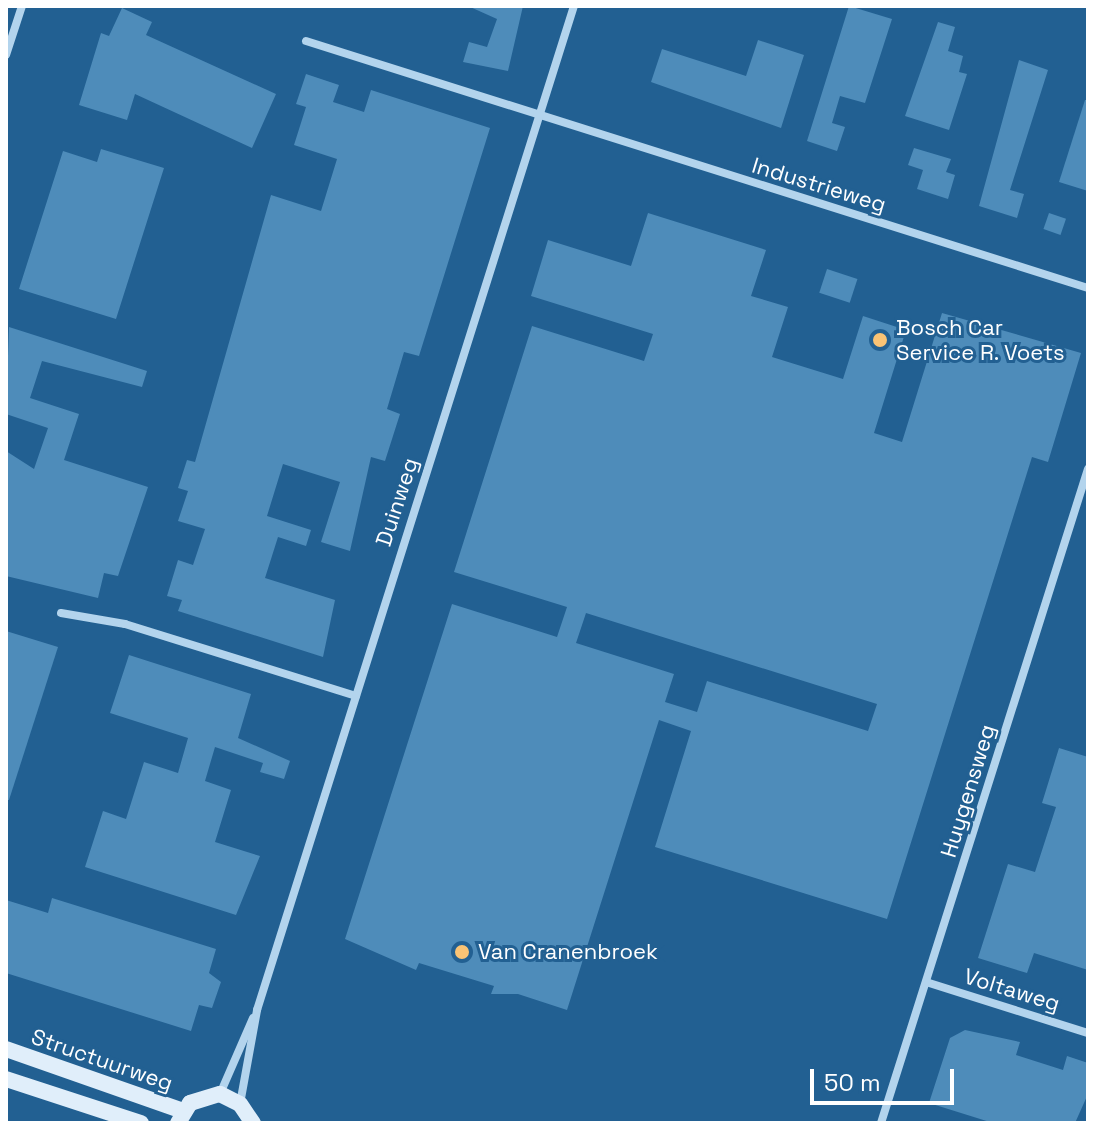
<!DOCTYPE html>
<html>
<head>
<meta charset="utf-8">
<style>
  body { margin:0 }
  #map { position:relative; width:1094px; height:1129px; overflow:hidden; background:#226092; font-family:"Space Grotesk",sans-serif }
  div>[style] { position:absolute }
  .building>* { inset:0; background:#4e8cba; transform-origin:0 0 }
  .street>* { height:8px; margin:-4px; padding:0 4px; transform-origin:4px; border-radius:4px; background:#b3d4ed }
  .secondary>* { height:16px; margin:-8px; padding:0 8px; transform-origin:8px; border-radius:8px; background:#e0eefa }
  .dots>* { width:22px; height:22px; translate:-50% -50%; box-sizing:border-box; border:4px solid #226092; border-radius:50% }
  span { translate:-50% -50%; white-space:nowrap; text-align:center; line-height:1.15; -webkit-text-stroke:6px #226092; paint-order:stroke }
  .street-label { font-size:22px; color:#fff }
  .poi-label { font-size:22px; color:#fff }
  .left { translate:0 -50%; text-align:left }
  .frame { position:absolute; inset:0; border:8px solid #fff; pointer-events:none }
  .scale { position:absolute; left:810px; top:1069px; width:144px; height:36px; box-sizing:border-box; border:4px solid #fff; border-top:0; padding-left:10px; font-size:24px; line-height:28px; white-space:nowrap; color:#fff; -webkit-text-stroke:6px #226092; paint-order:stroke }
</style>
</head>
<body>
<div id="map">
  <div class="building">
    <div style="clip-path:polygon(468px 6px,523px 6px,508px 71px,463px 62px,469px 42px,487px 47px,497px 19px)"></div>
    <div style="clip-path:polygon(849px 6px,892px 19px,865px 103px,840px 96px,832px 123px,845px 127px,837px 151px,807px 141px)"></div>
    <div style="clip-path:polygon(122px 8px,152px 22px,146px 35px,276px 94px,252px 148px,135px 94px,127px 120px,79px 105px,101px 33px,109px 36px)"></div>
    <div style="clip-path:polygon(938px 22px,955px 27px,948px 51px,963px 56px,959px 72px,967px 74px,949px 130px,905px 116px)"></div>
    <div style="clip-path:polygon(758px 40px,804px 55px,781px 128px,651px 82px,662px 49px,746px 76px)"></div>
    <div style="clip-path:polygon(1019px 60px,1048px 70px,1010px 190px,1024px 194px,1017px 218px,979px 206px)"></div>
    <div style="clip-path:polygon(306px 74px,339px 85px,333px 102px,364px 112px,371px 90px,490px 128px,419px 356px,404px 352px,387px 409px,400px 414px,385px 461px,371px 457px,350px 551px,321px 542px,340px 482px,283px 464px,267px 516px,311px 530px,306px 546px,278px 537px,265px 578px,335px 600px,323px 657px,178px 611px,182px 600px,167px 596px,178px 560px,193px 565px,205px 529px,178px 521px,188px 491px,178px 488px,187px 460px,195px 462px,271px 195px,321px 211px,337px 159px,294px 145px,306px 107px,296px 104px)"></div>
    <div style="clip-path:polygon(1085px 100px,1088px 100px,1088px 191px,1059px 182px)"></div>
    <div style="clip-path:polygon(914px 148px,951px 159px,946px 172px,955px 175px,948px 199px,917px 189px,923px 170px,908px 165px)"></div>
    <div style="clip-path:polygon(101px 149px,164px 168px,116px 319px,19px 289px,63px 151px,97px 162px)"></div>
    <div style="clip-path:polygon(evenodd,648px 213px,766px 250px,751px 296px,788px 307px,772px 357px,843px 379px,863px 316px,906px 330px,874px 433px,902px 442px,942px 313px,1081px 353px,1048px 462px,1032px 457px,887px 919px,655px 847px,691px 731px,659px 720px,567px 1010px,518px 994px,491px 994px,494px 986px,419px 963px,416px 970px,345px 939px,452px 604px,557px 637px,567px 607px,454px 572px,532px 326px,644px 361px,653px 334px,531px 296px,548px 240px,631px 266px,648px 213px,586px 613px,877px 704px,868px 731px,707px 681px,697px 712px,665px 702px,674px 674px,576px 643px,586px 613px)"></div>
    <div style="left:1049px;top:213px;width:18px;height:17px;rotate:19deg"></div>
    <div style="left:827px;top:269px;width:32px;height:25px;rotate:18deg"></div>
    <div style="clip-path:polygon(9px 327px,147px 371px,142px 387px,42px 361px,30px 398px,79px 414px,64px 460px,148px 487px,118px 576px,104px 573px,98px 598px,6px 576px,6px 451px,34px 469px,48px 428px,6px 414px)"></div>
    <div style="clip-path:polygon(6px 631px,58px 647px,9px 800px,6px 800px)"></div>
    <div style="clip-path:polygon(129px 655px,251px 694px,238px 738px,290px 761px,284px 779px,260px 772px,263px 763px,215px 747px,205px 781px,231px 790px,215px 842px,260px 856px,236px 915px,85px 867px,103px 811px,126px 819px,144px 762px,178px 773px,188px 738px,110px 713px)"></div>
    <div style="clip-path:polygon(1059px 748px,1088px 757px,1088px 970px,1034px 953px,1027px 973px,978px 958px,1008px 864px,1035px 872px,1056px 807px,1042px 803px)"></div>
    <div style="clip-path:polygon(52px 898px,216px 949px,209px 973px,221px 982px,212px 1008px,199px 1005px,191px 1031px,6px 973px,6px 900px,48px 913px)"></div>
    <div style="clip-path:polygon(965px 1030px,1020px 1042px,1016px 1055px,1063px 1070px,1067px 1056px,1088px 1063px,1088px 1094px,1075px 1123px,993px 1123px,929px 1103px,950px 1038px)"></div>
  </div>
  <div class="street">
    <div style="left:306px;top:41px;width:820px;rotate:17.53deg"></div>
    <div style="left:6px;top:55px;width:52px;rotate:-71.9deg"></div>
    <div style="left:61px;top:613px;width:65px;rotate:9.8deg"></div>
    <div style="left:125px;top:624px;width:242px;rotate:17.3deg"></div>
    <div style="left:926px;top:982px;width:170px;rotate:17.5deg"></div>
    <div style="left:220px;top:1094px;width:83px;rotate:-66.5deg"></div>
    <div style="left:240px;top:1104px;width:96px;rotate:-79.7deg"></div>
    <div style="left:257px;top:1010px;width:1053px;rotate:-72.48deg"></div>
    <div style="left:881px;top:1123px;width:686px;rotate:-72.44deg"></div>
  </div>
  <div class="secondary">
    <div style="left:6px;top:1049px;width:188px;rotate:19.3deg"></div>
    <div style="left:6px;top:1079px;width:142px;rotate:18.1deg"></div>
    <div style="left:178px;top:1123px;width:23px;rotate:-59deg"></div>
    <div style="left:190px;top:1103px;width:31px;rotate:-17deg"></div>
    <div style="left:220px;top:1094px;width:22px;rotate:27deg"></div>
    <div style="left:240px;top:1104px;width:23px;rotate:56deg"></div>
  </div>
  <div class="dots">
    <div style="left:880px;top:340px;background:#f9c375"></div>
    <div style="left:462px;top:952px;background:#f9c375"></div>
  </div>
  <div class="street-label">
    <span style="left:819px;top:185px;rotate:17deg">Industrieweg</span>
    <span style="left:397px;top:502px;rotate:-72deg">Duinweg</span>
    <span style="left:968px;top:791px;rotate:-73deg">Huygensweg</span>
    <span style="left:1012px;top:990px;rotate:17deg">Voltaweg</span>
    <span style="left:102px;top:1060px;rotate:19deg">Structuurweg</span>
  </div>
  <div class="poi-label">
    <span class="left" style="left:896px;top:340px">Bosch Car<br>Service R. Voets</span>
    <span class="left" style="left:478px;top:952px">Van Cranenbroek</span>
  </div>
  <div class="frame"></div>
  <div class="scale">50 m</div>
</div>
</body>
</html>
